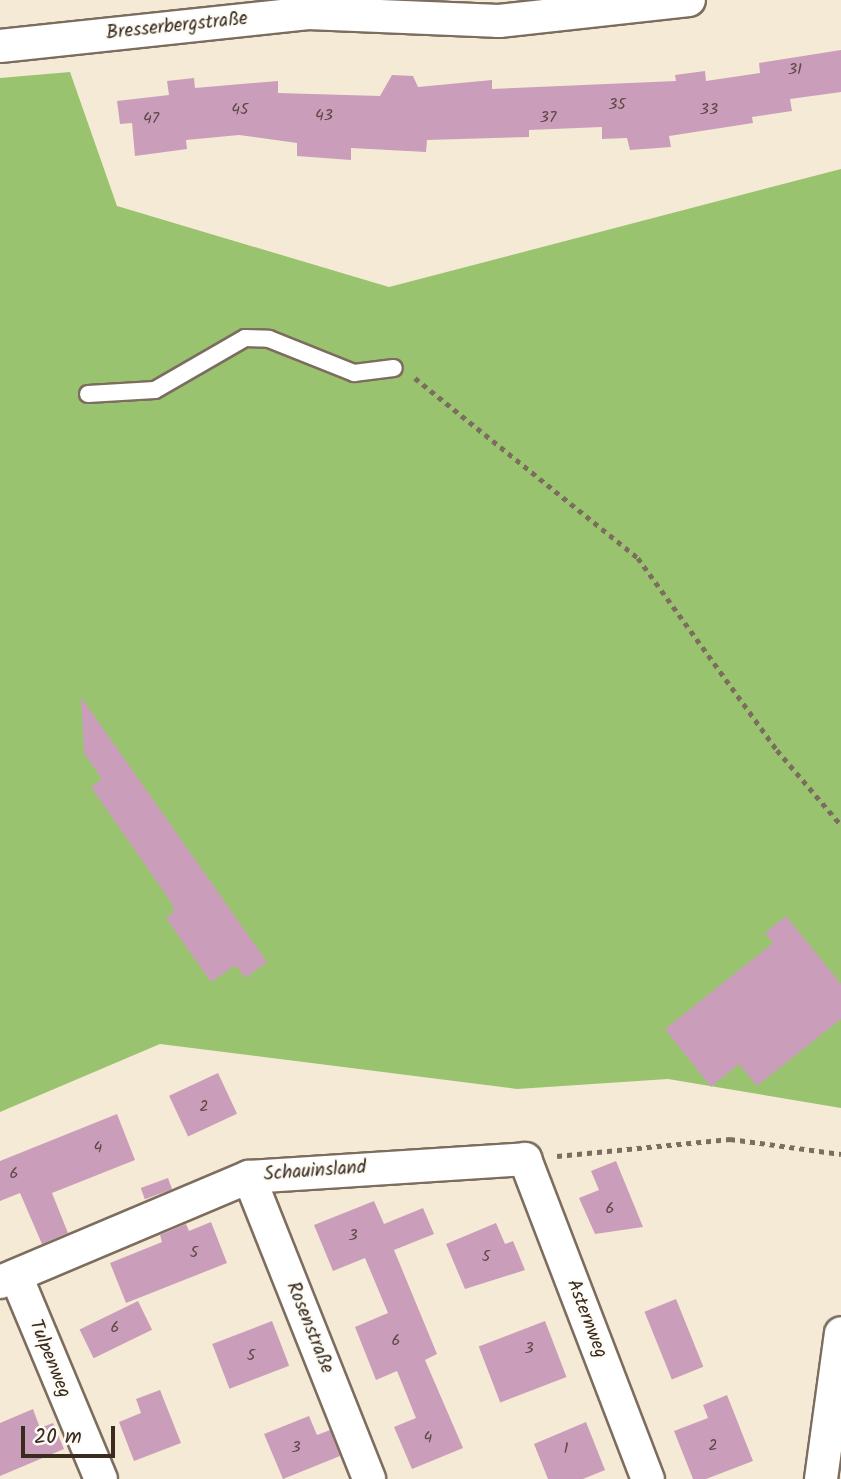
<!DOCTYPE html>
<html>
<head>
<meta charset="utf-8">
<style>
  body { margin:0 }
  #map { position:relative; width:841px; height:1479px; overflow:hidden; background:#f5ead5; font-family:Kalam,sans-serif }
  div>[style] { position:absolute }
  .green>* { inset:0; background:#9ac36f }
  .building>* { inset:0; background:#ca9eba; transform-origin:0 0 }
  .path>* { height:4.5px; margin-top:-2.25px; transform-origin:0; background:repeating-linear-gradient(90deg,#7c6d5e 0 5px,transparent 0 10px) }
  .roads { filter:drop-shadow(2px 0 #7c6d5e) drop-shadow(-2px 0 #7c6d5e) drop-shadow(0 2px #7c6d5e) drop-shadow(0 -2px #7c6d5e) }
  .lane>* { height:16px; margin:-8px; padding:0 8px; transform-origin:8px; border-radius:8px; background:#fff }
  .street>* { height:32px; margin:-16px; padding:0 16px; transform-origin:16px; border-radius:16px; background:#fff }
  span { translate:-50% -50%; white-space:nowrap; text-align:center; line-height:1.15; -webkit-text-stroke:5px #fdfcf7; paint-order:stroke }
  .number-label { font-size:16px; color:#5f4745 }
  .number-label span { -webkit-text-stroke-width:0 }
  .street-label { font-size:19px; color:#3b2a1e }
  .scale { position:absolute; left:21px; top:1426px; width:94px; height:32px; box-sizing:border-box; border:4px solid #3b2a1e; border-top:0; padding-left:9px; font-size:21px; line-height:24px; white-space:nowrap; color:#3b2a1e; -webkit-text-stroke:5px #fdfcf7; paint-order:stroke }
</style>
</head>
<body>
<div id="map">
  <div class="green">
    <div style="clip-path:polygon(70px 72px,117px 206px,389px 287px,841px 169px,841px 1108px,668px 1079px,517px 1089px,160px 1044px,0 1112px,0 78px)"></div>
  </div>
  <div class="building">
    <div style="clip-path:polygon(841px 50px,841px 92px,790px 99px,792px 111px,752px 117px,753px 123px,669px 136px,671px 147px,630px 150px,627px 138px,602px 139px,602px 127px,529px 130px,529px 137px,427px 140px,426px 152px,351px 148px,351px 160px,297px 156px,297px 143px,239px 135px,186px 140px,187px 149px,135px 156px,132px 123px,120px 124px,117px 101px,169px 95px,167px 81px,194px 78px,195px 88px,278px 81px,278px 93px,380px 96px,392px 75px,413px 76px,418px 87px,492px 80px,492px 89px,676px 81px,675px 75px,705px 71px,706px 81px,760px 73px,759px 63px)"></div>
    <div style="clip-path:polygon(81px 697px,267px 962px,245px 978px,236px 965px,211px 982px,166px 918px,174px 912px,171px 902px,91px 787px,102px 779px,84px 753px)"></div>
    <div style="clip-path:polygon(786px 916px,841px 984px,841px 1019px,757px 1086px,739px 1064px,711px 1087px,665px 1029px,773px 943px,765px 933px)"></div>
    <div style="left:218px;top:1073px;width:45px;height:54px;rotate:65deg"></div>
    <div style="clip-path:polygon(117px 1114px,135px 1160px,52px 1193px,68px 1233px,42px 1244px,20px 1193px,0 1201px,0 1161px)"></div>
    <div style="clip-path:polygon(616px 1161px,643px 1227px,595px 1234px,579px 1198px,599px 1190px,591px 1171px)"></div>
    <div style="left:168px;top:1178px;width:12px;height:29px;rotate:70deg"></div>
    <div style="clip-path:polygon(374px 1201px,384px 1224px,423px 1208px,434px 1234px,394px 1250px,437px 1354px,425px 1360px,463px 1448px,412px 1469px,394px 1427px,416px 1418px,397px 1371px,376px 1380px,355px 1327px,388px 1313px,365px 1258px,333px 1271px,314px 1225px)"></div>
    <div style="clip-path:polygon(211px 1222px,227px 1263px,126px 1303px,110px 1263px,162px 1242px,160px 1235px,186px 1224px,189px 1231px)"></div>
    <div style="clip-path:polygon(496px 1223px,505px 1244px,513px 1241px,525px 1270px,465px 1289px,446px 1244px)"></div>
    <div style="left:676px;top:1299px;width:73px;height:34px;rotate:68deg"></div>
    <div style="left:138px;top:1301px;width:32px;height:65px;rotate:64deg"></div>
    <div style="left:272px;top:1321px;width:48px;height:64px;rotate:69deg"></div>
    <div style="left:545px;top:1321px;width:60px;height:71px;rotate:69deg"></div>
    <div style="clip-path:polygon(160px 1390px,181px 1443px,134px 1461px,119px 1422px,141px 1413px,136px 1399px)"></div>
    <div style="clip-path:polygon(727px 1395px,753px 1461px,706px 1479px,693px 1479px,674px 1431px,708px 1418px,703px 1405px)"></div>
    <div style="clip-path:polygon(33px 1409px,40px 1428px,53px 1423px,64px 1449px,0 1476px,0 1423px)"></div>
    <div style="clip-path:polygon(309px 1416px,317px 1435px,330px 1430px,340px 1456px,283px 1479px,264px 1434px)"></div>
    <div style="clip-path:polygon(586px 1422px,605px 1470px,583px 1479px,548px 1479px,534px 1444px)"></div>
  </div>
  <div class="path">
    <div style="left:415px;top:378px;width:287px;rotate:38.9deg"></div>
    <div style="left:638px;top:558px;width:237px;rotate:54.1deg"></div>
    <div style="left:777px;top:750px;width:99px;rotate:49.5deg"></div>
    <div style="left:557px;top:1156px;width:174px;rotate:-5.6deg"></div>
    <div style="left:730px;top:1139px;width:112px;rotate:7.7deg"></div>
  </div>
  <div class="roads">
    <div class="lane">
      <div style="left:88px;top:394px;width:67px;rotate:-3.4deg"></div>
      <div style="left:155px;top:390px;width:104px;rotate:-30deg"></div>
      <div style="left:245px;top:338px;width:24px;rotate:2deg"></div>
      <div style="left:269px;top:339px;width:92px;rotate:21.8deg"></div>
      <div style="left:354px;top:373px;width:40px;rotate:-7.1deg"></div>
    </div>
    <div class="street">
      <div style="left:0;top:46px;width:310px;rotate:-6.1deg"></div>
      <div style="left:308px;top:13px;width:191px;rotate:2.4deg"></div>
      <div style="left:499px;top:21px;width:191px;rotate:-6.3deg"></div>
      <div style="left:249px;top:1177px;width:325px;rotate:68.3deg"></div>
      <div style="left:16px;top:1276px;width:220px;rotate:67.3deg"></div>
      <div style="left:0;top:1282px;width:270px;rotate:-22.9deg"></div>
      <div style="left:249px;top:1177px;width:277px;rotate:-3.7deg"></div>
      <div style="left:525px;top:1159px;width:343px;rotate:69deg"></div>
      <div style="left:821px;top:1479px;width:147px;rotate:-82.2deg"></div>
    </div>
  </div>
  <div class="number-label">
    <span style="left:795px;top:70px">31</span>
    <span style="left:617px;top:105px">35</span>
    <span style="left:240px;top:110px">45</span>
    <span style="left:709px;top:110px">33</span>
    <span style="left:324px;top:116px">43</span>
    <span style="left:548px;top:118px">37</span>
    <span style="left:151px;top:119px">47</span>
    <span style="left:204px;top:1107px">2</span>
    <span style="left:98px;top:1148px">4</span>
    <span style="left:14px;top:1174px">6</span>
    <span style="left:610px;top:1209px">6</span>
    <span style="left:353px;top:1236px">3</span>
    <span style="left:194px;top:1253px">5</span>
    <span style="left:486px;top:1257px">5</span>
    <span style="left:115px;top:1328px">6</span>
    <span style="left:396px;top:1341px">6</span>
    <span style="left:529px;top:1349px">3</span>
    <span style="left:251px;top:1356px">5</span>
    <span style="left:428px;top:1438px">4</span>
    <span style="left:713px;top:1446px">2</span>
    <span style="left:296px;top:1448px">3</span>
    <span style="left:566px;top:1449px">1</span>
  </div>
  <div class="street-label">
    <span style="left:177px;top:27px;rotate:-6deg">Bresserbergstraße</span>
    <span style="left:315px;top:1172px;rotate:-4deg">Schauinsland</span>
    <span style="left:586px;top:1319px;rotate:69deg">Asternweg</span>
    <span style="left:309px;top:1328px;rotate:68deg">Rosenstraße</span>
    <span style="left:49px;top:1359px;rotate:68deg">Tulpenweg</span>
  </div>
  <div class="scale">20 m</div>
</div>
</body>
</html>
